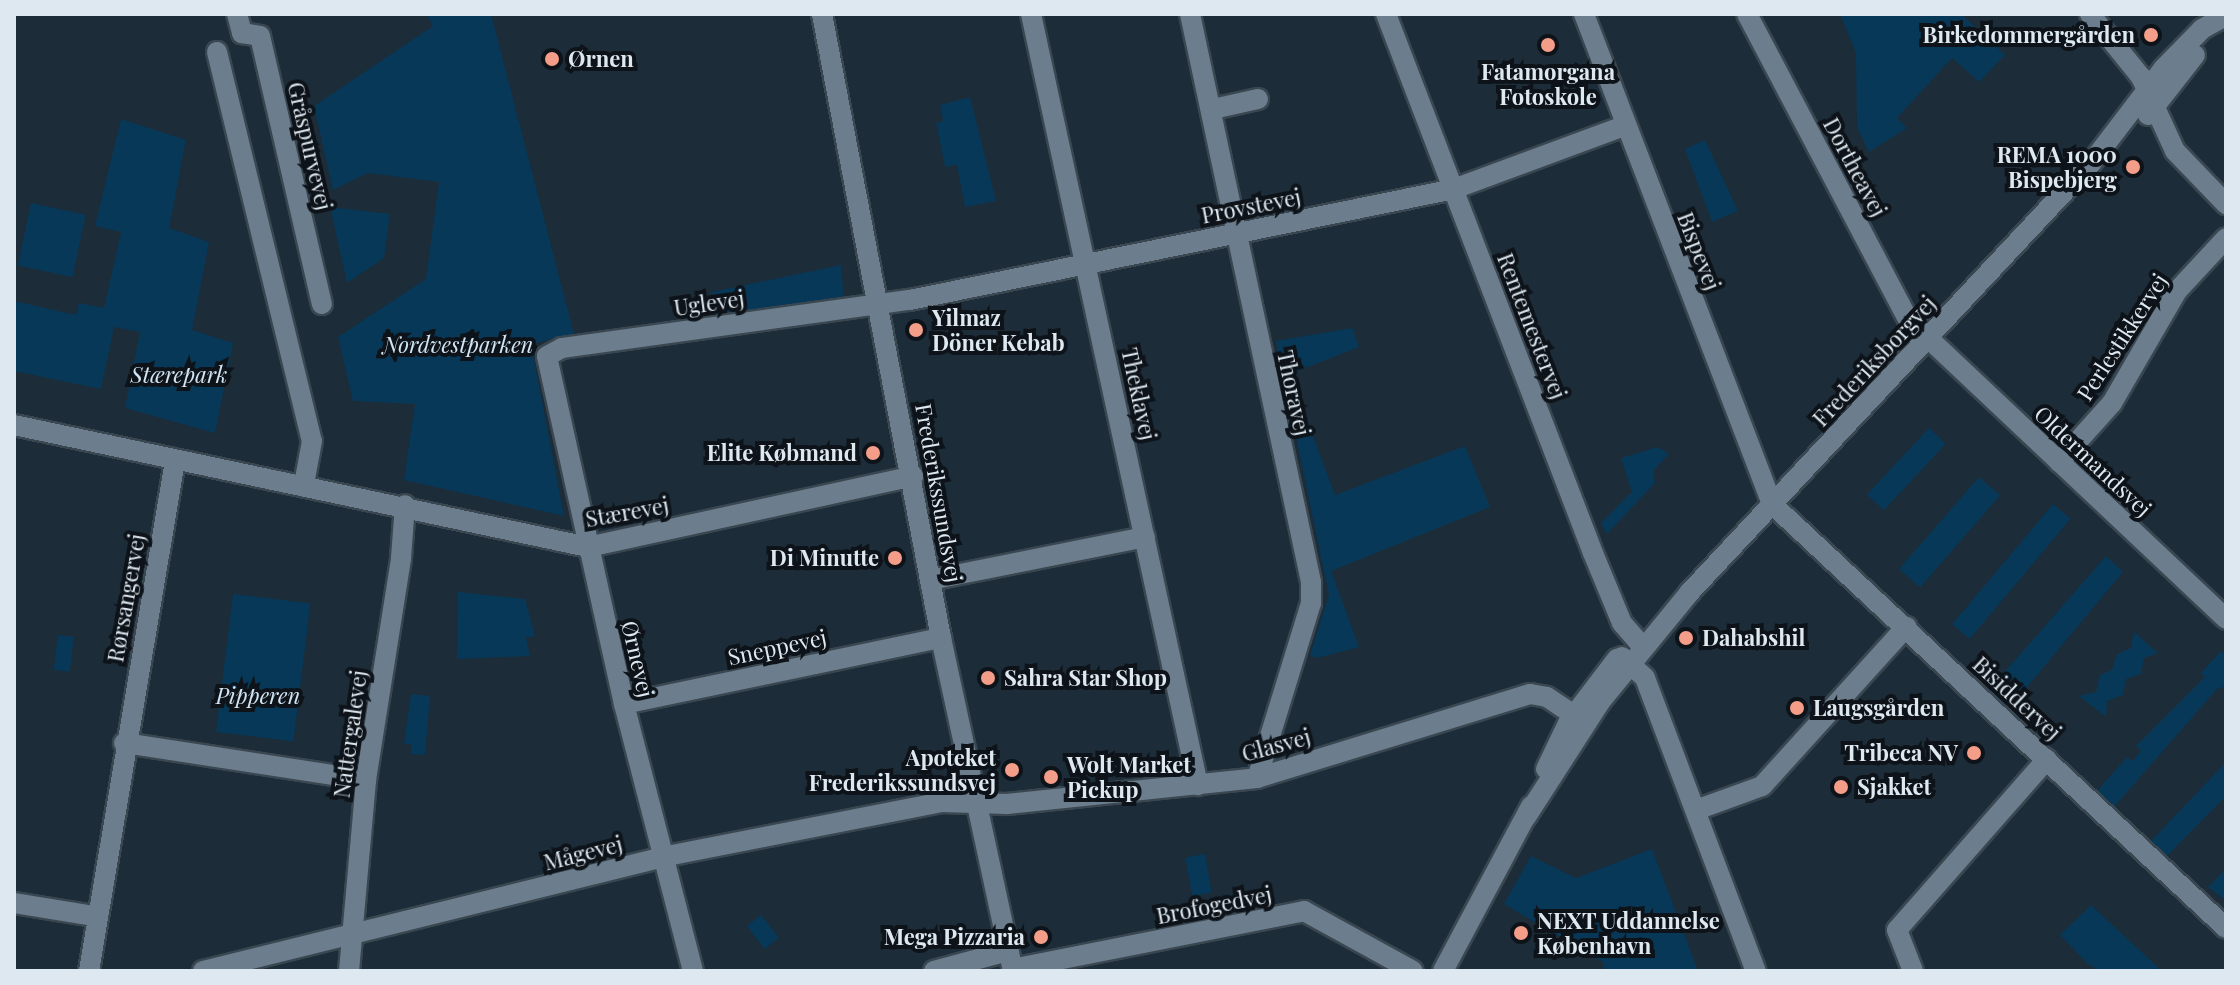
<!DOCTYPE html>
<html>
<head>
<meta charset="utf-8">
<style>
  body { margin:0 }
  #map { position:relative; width:2240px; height:985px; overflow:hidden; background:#1c2c38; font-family:"Playfair Display",serif }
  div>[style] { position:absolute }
  .green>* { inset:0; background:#083858; transform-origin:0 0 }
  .roads { filter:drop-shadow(2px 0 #3a4751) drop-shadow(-2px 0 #3a4751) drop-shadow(0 2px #3a4751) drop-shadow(0 -2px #3a4751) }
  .minor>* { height:20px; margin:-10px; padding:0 10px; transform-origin:10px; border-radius:10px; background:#6c7e8d }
  .dots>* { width:22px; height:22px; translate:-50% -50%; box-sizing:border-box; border:4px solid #0d1319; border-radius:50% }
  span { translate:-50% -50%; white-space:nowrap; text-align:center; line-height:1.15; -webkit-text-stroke:8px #0d1319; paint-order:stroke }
  .poi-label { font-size:22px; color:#dee8f0; font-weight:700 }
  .right { translate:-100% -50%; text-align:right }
  .left { translate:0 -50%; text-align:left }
  .street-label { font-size:22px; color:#dee8f0 }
  .park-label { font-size:22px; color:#d2e5f5; font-style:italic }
  .frame { position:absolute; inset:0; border:16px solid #dee8f0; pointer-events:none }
</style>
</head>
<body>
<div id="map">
  <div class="green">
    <div style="clip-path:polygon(426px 14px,491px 14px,574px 334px,531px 344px,564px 516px,404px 480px,415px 404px,353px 401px,338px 337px,426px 279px,439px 182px,368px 173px,333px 190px,314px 106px,433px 26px)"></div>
    <div style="clip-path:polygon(1840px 14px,1961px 14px,2005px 55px,1979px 82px,1952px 58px,1897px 118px,1907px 128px,1869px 152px,1857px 127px,1856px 53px)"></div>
    <div style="clip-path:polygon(970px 97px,996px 201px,965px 207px,957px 165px,945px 167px,936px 123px,943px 121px,940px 105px)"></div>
    <div style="clip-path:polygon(121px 119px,186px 140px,169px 228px,209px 242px,192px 330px,233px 343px,215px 433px,125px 408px,140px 332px,114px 327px,101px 389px,14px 371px,14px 301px,76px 315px,79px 303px,104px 308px,121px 232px,95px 226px)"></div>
    <div style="clip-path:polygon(1705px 140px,1738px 211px,1712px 222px,1685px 149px)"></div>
    <div style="left:31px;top:203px;width:56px;height:64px;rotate:12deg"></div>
    <div style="clip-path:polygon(330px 207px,390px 214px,384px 258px,347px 283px)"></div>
    <div style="clip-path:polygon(841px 265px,844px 298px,716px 315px,712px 292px)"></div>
    <div style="clip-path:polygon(1352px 328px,1359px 347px,1290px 374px,1335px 495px,1465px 446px,1490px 507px,1331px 571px,1359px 647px,1317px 658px,1310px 655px,1329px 595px,1276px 341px)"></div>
    <div style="left:1929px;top:428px;width:23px;height:91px;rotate:43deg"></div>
    <div style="clip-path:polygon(1658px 447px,1669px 454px,1653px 471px,1655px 483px,1607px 534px,1601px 523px,1632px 492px,1621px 458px)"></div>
    <div style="left:1979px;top:477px;width:28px;height:122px;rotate:41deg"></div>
    <div style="left:2053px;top:504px;width:23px;height:157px;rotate:40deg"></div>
    <div style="clip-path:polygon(2106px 556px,2123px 572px,2009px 709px,1988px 691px)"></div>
    <div style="clip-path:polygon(458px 592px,525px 599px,535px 636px,526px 638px,530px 656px,457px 659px)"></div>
    <div style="left:233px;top:594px;width:78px;height:139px;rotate:7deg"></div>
    <div style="clip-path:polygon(2134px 632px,2158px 653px,2144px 658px,2141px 674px,2126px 679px,2123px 695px,2107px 701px,2106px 717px,2079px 696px,2096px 692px,2100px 675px,2112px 670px,2117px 654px,2131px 648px)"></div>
    <div style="left:58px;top:635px;width:16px;height:35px;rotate:7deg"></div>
    <div style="clip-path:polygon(2221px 651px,2226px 656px,2226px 686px,2217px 689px,2114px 807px,2097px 791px,2127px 757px,2132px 761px,2141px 751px,2136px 746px,2205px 677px,2201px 673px)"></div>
    <div style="clip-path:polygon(411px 694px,430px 696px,425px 755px,410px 754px,412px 744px,404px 744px)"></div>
    <div style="clip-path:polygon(2226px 762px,2226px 796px,2166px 857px,2150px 842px)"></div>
    <div style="clip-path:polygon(1652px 849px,1698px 971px,1604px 971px,1603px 962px,1504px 904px,1531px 856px,1576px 878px)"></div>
    <div style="left:1205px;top:854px;width:39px;height:20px;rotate:80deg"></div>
    <div style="clip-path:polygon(2226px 869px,2226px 897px,2224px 899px,2208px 887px)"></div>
    <div style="clip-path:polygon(2091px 905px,2162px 971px,2100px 971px,2088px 964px,2060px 935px)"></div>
    <div style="left:761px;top:915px;width:29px;height:18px;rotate:52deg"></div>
  </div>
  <div class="roads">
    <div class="minor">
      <div style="left:237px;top:14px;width:20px;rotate:75deg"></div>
      <div style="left:242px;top:33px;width:18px;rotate:9deg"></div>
      <div style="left:260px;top:36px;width:275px;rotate:77deg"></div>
      <div style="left:822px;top:14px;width:635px;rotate:79.2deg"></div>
      <div style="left:941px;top:638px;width:341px;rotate:77.8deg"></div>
      <div style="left:1031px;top:14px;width:789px;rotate:77.78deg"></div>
      <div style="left:1190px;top:14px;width:581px;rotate:77.97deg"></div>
      <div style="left:1311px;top:582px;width:21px;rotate:90deg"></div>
      <div style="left:1311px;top:603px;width:183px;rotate:107.1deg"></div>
      <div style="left:1386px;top:14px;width:577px;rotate:68.99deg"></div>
      <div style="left:1593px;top:553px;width:76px;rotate:67.5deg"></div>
      <div style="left:1622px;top:623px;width:33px;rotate:49deg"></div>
      <div style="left:1584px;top:14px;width:525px;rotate:69.01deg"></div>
      <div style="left:1772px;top:504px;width:621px;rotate:43.04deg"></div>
      <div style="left:1747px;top:14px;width:345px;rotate:62.2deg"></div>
      <div style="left:1908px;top:319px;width:437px;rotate:43.3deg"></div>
      <div style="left:2090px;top:14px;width:81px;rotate:51deg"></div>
      <div style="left:2141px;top:77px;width:81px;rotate:65.3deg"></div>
      <div style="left:2175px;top:151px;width:74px;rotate:46.1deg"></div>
      <div style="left:217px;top:52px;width:400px;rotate:76.3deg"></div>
      <div style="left:312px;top:441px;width:44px;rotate:100.5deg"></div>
      <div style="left:1213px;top:109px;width:46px;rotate:-12.5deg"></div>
      <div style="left:2148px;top:115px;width:76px;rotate:-51.9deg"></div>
      <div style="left:14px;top:425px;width:587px;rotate:12deg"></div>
      <div style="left:588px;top:547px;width:333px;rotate:-12.3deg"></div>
      <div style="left:2059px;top:462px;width:79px;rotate:-48.1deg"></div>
      <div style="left:2112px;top:403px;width:129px;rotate:-59.9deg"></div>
      <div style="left:2177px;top:291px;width:72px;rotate:-47.2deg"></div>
      <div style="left:930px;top:580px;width:219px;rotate:-11.3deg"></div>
      <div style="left:1622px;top:657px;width:31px;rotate:42deg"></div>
      <div style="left:1645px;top:678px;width:313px;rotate:69.3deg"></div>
      <div style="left:624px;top:704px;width:324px;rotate:-11.8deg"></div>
      <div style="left:124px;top:743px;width:245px;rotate:8.7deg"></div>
      <div style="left:1546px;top:769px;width:51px;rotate:-64.4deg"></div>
      <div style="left:1568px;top:723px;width:81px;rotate:-52.6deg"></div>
      <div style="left:1696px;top:810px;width:70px;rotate:-20deg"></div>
      <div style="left:1762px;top:786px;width:215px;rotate:-47.8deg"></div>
      <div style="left:1526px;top:817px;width:137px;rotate:-57.2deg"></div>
      <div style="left:1600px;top:702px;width:142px;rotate:-50.7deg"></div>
      <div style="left:1690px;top:592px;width:589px;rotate:-46.93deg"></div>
      <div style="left:2092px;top:162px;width:117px;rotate:-52.6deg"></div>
      <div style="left:2163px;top:69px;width:56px;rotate:-45.7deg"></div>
      <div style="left:2202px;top:29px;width:23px;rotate:-29deg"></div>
      <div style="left:14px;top:903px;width:81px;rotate:9.2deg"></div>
      <div style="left:1012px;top:969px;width:298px;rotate:-11.2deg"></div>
      <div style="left:1304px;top:911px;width:124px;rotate:28.8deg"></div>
      <div style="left:89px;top:971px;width:517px;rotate:-80.43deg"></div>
      <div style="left:203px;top:971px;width:478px;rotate:-13.9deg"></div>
      <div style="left:667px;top:856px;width:279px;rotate:-11.1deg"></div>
      <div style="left:941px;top:802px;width:66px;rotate:1.7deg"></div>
      <div style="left:1007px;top:804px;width:251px;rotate:-5.9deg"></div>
      <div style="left:1257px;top:778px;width:286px;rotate:-17.1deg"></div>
      <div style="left:1530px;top:694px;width:17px;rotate:10deg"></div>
      <div style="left:1547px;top:697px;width:32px;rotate:34deg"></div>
      <div style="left:349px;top:971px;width:192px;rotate:-84.9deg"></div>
      <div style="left:366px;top:780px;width:225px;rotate:-81deg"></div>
      <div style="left:401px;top:558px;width:53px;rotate:-85.7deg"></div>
      <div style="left:693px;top:971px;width:276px;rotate:-104.5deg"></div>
      <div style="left:624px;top:704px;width:356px;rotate:-102.5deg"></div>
      <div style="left:547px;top:356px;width:17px;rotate:-28deg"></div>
      <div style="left:562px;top:348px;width:351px;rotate:-7.9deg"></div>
      <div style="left:910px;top:300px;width:555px;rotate:-11.53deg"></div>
      <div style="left:1454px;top:189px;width:181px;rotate:-20.3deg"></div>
      <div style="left:934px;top:971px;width:77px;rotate:-15.1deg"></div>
      <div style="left:1443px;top:971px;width:187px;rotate:-61.9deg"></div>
      <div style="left:1913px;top:971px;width:44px;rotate:-111.3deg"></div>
      <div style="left:1897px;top:930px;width:227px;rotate:-48.7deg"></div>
    </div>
  </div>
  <div class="dots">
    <div style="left:2151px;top:35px;background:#f49e8a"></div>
    <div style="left:1548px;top:45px;background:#f49e8a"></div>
    <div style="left:552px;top:59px;background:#f49e8a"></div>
    <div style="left:2133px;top:167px;background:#f49e8a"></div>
    <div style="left:916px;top:330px;background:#f49e8a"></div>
    <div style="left:873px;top:453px;background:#f49e8a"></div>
    <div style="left:895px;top:558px;background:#f49e8a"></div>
    <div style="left:1686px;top:638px;background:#f49e8a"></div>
    <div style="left:988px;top:678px;background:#f49e8a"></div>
    <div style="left:1797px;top:708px;background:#f49e8a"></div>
    <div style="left:1974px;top:753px;background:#f49e8a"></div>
    <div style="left:1012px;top:770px;background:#f49e8a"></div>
    <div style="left:1051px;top:777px;background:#f49e8a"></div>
    <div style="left:1841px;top:787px;background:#f49e8a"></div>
    <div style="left:1521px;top:933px;background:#f49e8a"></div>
    <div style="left:1041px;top:937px;background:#f49e8a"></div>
  </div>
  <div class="poi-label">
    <span class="right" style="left:2135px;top:35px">Birkedommergården</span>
    <span class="left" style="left:568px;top:59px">Ørnen</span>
    <span style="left:1548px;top:84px">Fatamorgana<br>Fotoskole</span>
    <span class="right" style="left:2117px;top:167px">REMA 1000<br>Bispebjerg</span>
    <span class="left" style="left:932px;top:330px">Yilmaz<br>Döner Kebab</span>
    <span class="right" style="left:857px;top:453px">Elite Købmand</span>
    <span class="right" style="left:879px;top:558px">Di Minutte</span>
    <span class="left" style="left:1702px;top:638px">Dahabshil</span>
    <span class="left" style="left:1004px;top:678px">Sahra Star Shop</span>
    <span class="left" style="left:1813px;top:708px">Laugsgården</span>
    <span class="right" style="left:1958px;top:753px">Tribeca NV</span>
    <span class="right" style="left:996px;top:770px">Apoteket<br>Frederikssundsvej</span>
    <span class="left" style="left:1067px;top:777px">Wolt Market<br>Pickup</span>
    <span class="left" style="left:1857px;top:787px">Sjakket</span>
    <span class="left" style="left:1537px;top:933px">NEXT Uddannelse<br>København</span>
    <span class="right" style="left:1025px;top:937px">Mega Pizzaria</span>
  </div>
  <div class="street-label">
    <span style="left:310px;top:146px;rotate:77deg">Gråspurvevej</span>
    <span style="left:1855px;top:167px;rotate:62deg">Dortheavej</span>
    <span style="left:1251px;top:206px;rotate:-11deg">Provstevej</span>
    <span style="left:1699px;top:251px;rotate:69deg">Bispevej</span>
    <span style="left:709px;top:303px;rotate:-8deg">Uglevej</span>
    <span style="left:1532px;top:326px;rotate:69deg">Rentemestervej</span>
    <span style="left:2122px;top:337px;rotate:-57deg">Perlestikkervej</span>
    <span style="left:1874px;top:361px;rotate:-47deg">Frederiksborgvej</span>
    <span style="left:1294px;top:393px;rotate:78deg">Thoravej</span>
    <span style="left:1139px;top:394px;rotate:78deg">Theklavej</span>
    <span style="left:2093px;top:461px;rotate:43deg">Oldermandsvej</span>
    <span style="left:939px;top:493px;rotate:80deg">Frederikssundsvej</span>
    <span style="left:627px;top:512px;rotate:-10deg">Stærevej</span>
    <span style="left:126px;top:598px;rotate:-80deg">Rørsangervej</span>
    <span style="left:777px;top:647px;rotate:-12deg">Sneppevej</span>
    <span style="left:638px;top:659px;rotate:77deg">Ørnevej</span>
    <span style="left:2017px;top:698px;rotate:43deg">Bisiddervej</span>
    <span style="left:350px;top:734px;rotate:-82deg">Nattergalevej</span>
    <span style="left:1276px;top:745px;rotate:-15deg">Glasvej</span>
    <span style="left:583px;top:853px;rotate:-14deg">Mågevej</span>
    <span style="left:1214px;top:905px;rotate:-11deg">Brofogedvej</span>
  </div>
  <div class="park-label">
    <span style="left:458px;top:345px">Nordvestparken</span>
    <span style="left:179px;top:375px">Stærepark</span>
    <span style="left:258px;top:696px">Pipperen</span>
  </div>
  <div class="frame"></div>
</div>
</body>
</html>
